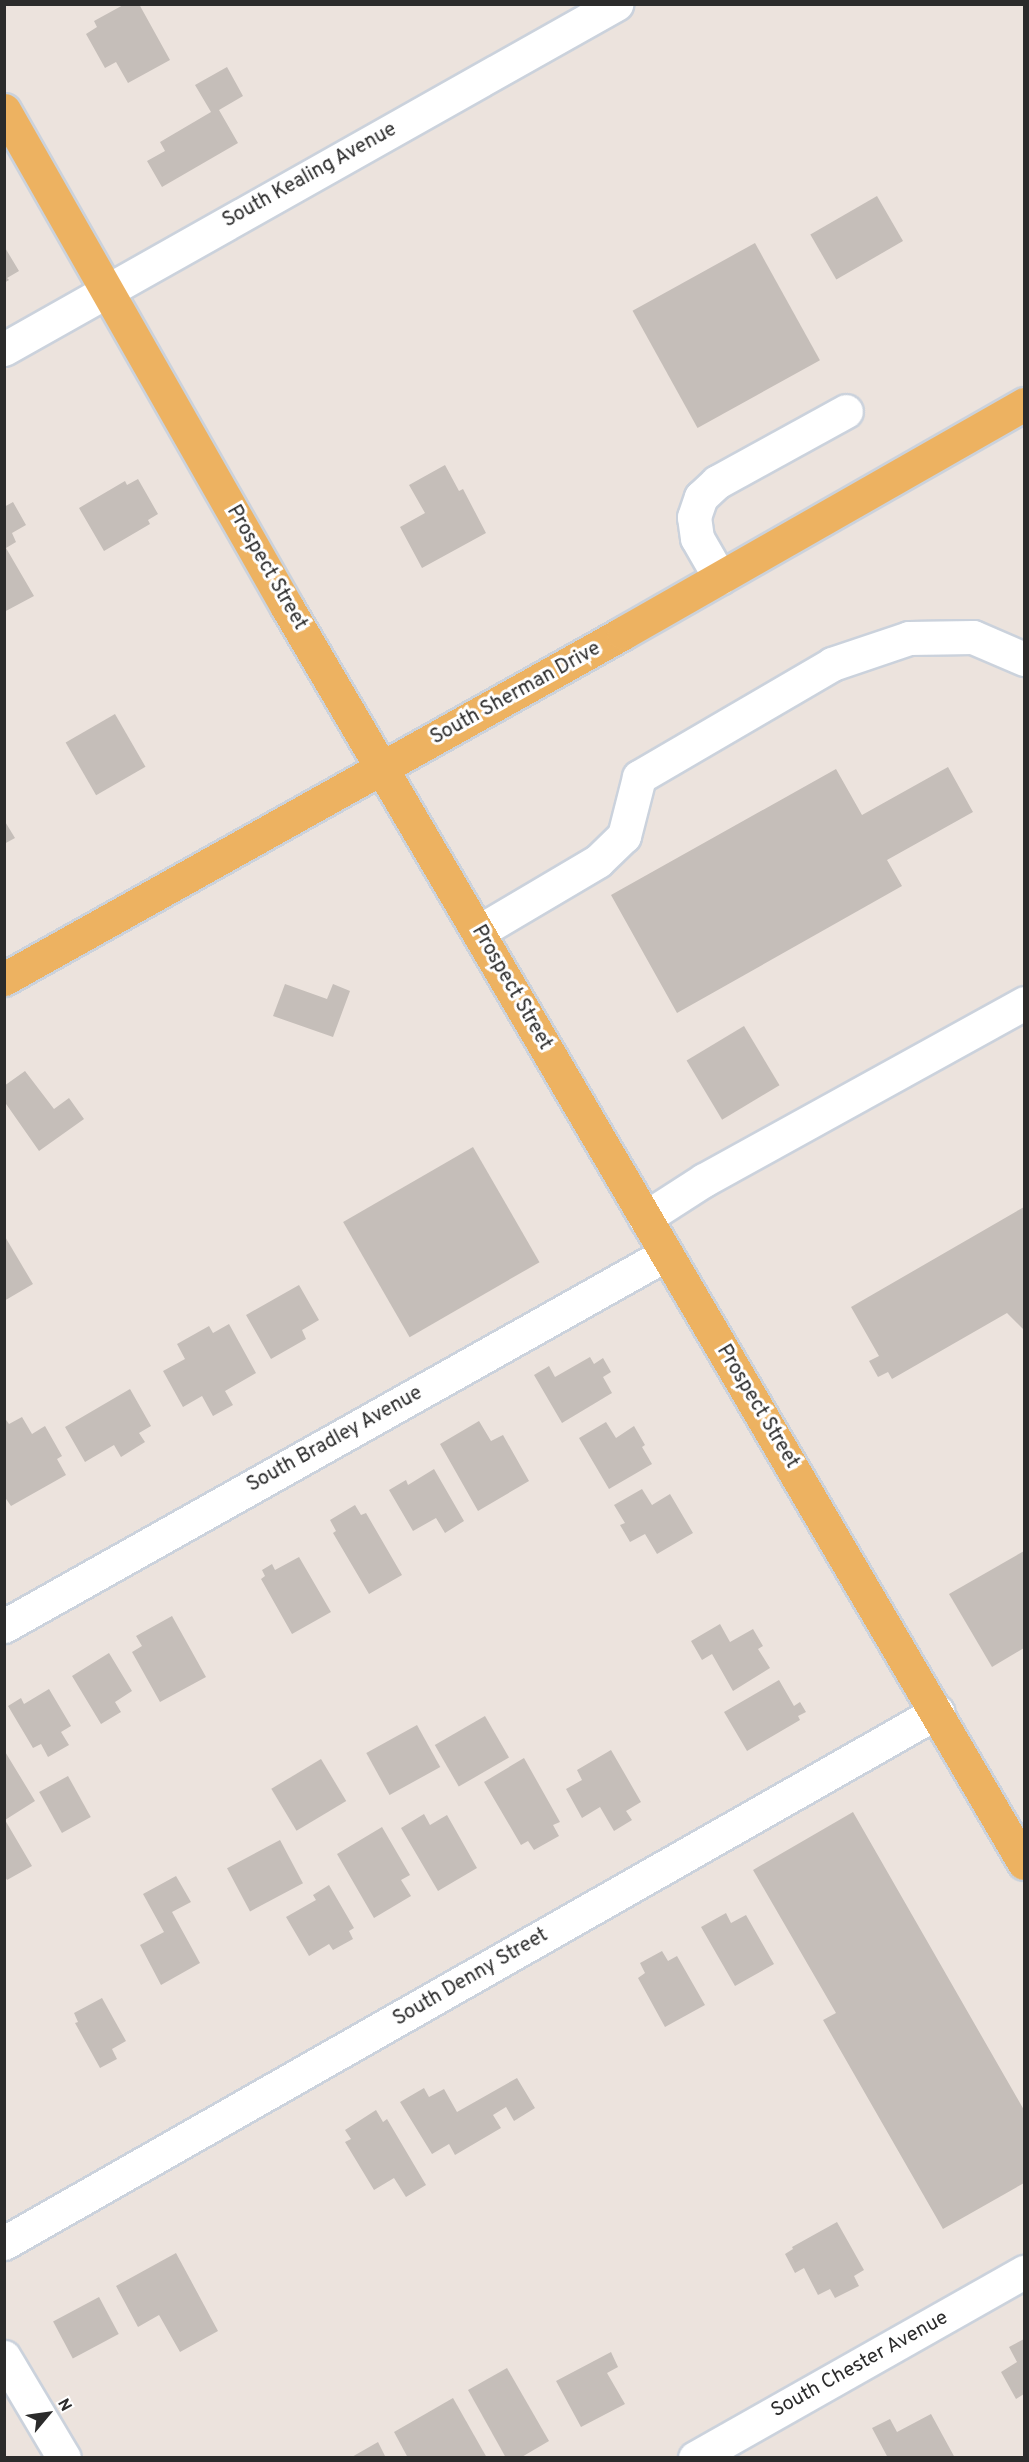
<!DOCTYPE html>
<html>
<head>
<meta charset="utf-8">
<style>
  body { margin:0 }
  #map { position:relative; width:1029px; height:2462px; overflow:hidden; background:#ece3dd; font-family:Overpass,sans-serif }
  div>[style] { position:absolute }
  .building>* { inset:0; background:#c5beb9; transform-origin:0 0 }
  .roads { filter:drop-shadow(2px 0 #cbd2dc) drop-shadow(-2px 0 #cbd2dc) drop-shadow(0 2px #cbd2dc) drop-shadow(0 -2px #cbd2dc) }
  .minor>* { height:33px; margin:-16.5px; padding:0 16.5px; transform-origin:16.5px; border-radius:16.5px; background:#fff }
  .major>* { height:33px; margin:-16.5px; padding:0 16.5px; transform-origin:16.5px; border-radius:16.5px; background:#edb261 }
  span { translate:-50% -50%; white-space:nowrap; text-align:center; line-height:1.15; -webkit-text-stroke:6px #fff; paint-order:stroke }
  .street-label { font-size:20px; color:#2b2b2b }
  .frame { position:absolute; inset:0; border:6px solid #2b2b2b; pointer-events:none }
  .north { position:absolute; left:18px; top:2384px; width:60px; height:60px; -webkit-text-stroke:4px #fff; paint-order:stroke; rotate:61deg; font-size:16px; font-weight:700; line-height:24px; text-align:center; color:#2b2b2b }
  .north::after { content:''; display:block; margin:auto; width:21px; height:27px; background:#2b2b2b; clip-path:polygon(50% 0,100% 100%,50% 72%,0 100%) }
</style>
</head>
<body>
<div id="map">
  <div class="building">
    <div style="clip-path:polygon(125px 4px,139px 4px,170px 60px,128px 83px,116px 62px,105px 68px,86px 34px,97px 27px,94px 21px)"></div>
    <div style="clip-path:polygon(227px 67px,243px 96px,219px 110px,238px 143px,162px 187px,147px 161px,165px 151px,160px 142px,211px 112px,195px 85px)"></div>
    <div style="left:877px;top:196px;width:52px;height:77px;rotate:60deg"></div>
    <div style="left:755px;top:243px;width:134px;height:140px;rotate:61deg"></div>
    <div style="clip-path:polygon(4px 246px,19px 271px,7px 278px,9px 280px,4px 283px)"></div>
    <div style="clip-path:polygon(445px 465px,459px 491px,463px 489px,486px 533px,422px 568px,400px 527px,425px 513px,409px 485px)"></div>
    <div style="clip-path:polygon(138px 479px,158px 514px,148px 520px,150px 524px,104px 551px,79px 508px,125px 481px,127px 485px)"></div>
    <div style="clip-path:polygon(13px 502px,26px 525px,12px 533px,16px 542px,6px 548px,34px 596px,4px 612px,4px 507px)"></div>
    <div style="left:115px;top:714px;width:61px;height:57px;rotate:60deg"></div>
    <div style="clip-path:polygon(948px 767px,973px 812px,887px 860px,902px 886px,677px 1013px,611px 895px,836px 769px,862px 815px)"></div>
    <div style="clip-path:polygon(4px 820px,15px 838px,4px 844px)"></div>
    <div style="clip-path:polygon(285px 984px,327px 999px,333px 984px,350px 991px,333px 1037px,273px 1016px)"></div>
    <div style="left:744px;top:1026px;width:69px;height:67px;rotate:59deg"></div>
    <div style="clip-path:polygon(25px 1071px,54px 1109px,69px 1098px,84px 1119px,39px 1151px,4px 1101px,4px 1086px)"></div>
    <div style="left:473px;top:1147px;width:133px;height:150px;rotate:60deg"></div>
    <div style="clip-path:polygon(1024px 1207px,1024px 1330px,1007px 1313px,892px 1379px,888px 1372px,878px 1377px,869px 1361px,879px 1356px,851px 1307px)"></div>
    <div style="clip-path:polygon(4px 1235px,33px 1284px,4px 1301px)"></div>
    <div style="clip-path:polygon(299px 1285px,319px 1320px,302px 1330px,306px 1339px,271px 1359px,246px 1315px)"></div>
    <div style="clip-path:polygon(229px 1324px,256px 1373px,225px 1391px,233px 1405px,213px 1416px,202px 1396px,183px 1407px,163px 1371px,185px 1359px,177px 1344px,209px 1326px,213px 1333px)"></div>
    <div style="clip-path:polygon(590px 1357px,594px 1364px,603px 1358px,611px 1372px,603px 1377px,612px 1393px,562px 1423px,534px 1375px,549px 1366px,555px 1377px)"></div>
    <div style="clip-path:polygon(130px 1389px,151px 1426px,139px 1433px,145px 1442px,121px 1457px,114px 1445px,85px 1462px,65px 1427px)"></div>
    <div style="clip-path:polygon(4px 1417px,9px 1424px,22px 1417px,32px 1434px,45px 1426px,62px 1456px,57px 1459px,66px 1475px,11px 1506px,4px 1496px)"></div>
    <div style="clip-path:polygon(479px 1421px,491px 1441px,503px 1435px,529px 1481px,478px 1511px,440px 1444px)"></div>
    <div style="clip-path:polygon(606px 1422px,616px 1438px,634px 1426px,645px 1445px,642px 1447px,652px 1464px,609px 1489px,579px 1438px)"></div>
    <div style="clip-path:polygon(434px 1469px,464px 1521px,445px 1533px,436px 1518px,413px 1531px,389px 1490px,406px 1480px,408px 1485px)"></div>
    <div style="clip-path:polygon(642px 1489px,652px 1505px,670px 1494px,693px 1533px,657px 1554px,645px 1534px,630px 1542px,620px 1525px,625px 1523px,614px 1505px)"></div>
    <div style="clip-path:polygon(355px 1505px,361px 1515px,366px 1513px,402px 1575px,369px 1594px,333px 1533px,336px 1531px,330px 1520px)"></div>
    <div style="clip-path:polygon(1024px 1551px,1024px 1648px,992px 1667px,949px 1594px)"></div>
    <div style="clip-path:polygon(299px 1557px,331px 1612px,292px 1634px,261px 1579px,265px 1576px,262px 1570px,272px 1564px,275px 1570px)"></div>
    <div style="clip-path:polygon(172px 1616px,206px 1677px,160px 1702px,132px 1652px,142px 1646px,136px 1636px)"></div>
    <div style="clip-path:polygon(720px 1624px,730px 1642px,753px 1629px,763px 1646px,758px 1649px,770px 1668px,733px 1691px,712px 1654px,702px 1660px,691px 1641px)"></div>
    <div style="clip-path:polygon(109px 1653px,132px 1691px,115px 1702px,121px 1712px,101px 1724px,72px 1676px)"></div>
    <div style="clip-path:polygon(779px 1680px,794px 1706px,800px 1702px,806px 1712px,798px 1716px,800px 1720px,747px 1751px,724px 1712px)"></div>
    <div style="clip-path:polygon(49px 1689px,71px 1726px,61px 1732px,69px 1745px,48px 1757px,41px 1744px,33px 1748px,8px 1706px,21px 1698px,24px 1704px)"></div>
    <div style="left:485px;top:1716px;width:48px;height:58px;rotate:60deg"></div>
    <div style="left:417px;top:1725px;width:48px;height:58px;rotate:61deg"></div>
    <div style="clip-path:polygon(4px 1750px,35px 1801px,5px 1820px,32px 1866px,7px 1880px,4px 1875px)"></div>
    <div style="clip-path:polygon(611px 1750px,641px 1802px,626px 1811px,632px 1820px,614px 1831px,600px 1807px,582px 1818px,566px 1789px,582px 1780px,577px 1770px)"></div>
    <div style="clip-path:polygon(524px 1758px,560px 1822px,553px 1825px,559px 1836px,534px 1850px,528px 1841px,521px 1845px,484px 1782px)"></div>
    <div style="left:321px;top:1759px;width:49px;height:58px;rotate:59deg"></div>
    <div style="left:68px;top:1776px;width:47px;height:33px;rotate:61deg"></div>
    <div style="clip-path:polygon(853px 1812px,1024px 2110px,1024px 2183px,943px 2229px,823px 2020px,836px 2013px,753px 1870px)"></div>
    <div style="clip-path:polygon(424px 1814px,430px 1825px,447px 1815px,477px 1868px,438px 1891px,401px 1828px)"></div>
    <div style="clip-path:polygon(382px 1827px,410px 1875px,401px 1880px,411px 1896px,374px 1918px,337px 1854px)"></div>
    <div style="left:280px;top:1840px;width:49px;height:60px;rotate:62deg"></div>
    <div style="clip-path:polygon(176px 1876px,191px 1902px,172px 1912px,200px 1963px,161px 1985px,140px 1945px,164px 1932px,143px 1894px)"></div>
    <div style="clip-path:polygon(329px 1885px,354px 1928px,349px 1931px,353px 1939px,333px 1950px,329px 1944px,309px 1956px,286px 1917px,316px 1900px,313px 1895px)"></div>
    <div style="clip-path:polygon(726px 1913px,731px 1923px,746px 1915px,774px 1964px,735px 1986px,701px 1927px)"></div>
    <div style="clip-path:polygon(662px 1951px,668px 1961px,677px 1956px,705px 2005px,665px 2027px,638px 1978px,645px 1973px,640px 1963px)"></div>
    <div style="clip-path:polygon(102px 1998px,126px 2041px,112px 2049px,117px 2059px,100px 2068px,75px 2023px,78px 2022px,74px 2013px)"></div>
    <div style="clip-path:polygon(517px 2078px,535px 2108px,514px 2121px,506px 2107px,493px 2115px,501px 2128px,455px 2155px,449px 2144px,432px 2154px,400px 2102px,424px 2088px,429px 2097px,444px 2089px,457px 2112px)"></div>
    <div style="clip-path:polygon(376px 2110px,383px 2122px,387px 2119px,426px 2185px,406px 2197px,394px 2178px,374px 2190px,345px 2142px,351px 2139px,345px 2130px)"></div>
    <div style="clip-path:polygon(837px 2222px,864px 2270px,854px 2276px,859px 2286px,835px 2298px,830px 2289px,818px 2295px,804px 2268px,795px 2273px,785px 2254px,793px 2249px,792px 2247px)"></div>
    <div style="clip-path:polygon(176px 2253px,218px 2331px,180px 2352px,159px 2315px,138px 2327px,116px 2286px)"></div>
    <div style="left:99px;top:2297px;width:42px;height:52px;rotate:62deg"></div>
    <div style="clip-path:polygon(1024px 2339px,1024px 2394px,1016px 2399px,1001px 2372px,1017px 2362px,1009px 2347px)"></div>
    <div style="clip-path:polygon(611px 2352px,618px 2367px,607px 2373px,625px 2404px,581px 2427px,556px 2381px)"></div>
    <div style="clip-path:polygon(507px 2368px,549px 2441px,520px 2458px,506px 2458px,468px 2390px)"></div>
    <div style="clip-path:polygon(453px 2398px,487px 2458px,408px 2458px,394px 2432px)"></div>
    <div style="clip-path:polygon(931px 2414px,955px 2458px,888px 2458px,872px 2428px,890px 2419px,897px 2432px)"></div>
    <div style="clip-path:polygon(378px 2442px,386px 2458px,350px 2458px)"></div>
  </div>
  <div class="roads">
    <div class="minor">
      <div style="left:4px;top:349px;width:703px;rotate:-29.41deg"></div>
      <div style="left:720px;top:578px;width:46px;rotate:-119.9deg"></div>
      <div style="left:697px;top:538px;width:21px;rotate:-98deg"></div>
      <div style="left:694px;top:517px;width:21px;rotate:-71deg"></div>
      <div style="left:701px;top:497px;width:22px;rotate:-43deg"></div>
      <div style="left:717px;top:482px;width:147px;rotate:-28.8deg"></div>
      <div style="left:478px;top:932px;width:139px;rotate:-30.6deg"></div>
      <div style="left:598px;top:861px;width:36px;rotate:-44deg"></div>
      <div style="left:624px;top:836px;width:61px;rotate:-75.7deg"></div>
      <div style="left:639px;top:777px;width:224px;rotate:-30.3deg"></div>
      <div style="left:832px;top:664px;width:81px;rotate:-18.7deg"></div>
      <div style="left:909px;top:638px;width:64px;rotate:-0.9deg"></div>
      <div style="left:973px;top:637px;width:56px;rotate:23.3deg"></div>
      <div style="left:645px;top:1218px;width:70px;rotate:-32.8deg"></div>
      <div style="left:704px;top:1180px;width:366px;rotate:-28.9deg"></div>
      <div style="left:4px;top:1626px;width:759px;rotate:-29.33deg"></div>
      <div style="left:4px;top:2243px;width:1074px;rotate:-29.65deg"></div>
      <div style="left:4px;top:2357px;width:117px;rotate:59.3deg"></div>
      <div style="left:695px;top:2458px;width:378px;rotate:-29.5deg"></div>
    </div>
    <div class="major">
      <div style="left:4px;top:110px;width:572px;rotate:60.34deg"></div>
      <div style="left:287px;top:607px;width:1456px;rotate:59.6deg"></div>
      <div style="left:4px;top:979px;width:709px;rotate:-29.2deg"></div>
      <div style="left:623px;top:633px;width:462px;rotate:-29.7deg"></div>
    </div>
  </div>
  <div class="street-label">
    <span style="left:310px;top:176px;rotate:-29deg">South Kealing Avenue</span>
    <span style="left:266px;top:568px;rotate:60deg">Prospect Street</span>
    <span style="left:516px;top:694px;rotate:-29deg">South Sherman Drive</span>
    <span style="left:511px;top:988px;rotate:60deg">Prospect Street</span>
    <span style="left:757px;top:1407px;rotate:59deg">Prospect Street</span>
    <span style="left:335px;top:1440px;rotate:-29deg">South Bradley Avenue</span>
    <span style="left:471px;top:1978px;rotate:-30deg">South Denny Street</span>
    <span style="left:860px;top:2365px;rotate:-29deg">South Chester Avenue</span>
  </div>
  <div class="frame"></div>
  <div class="north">N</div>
</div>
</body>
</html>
